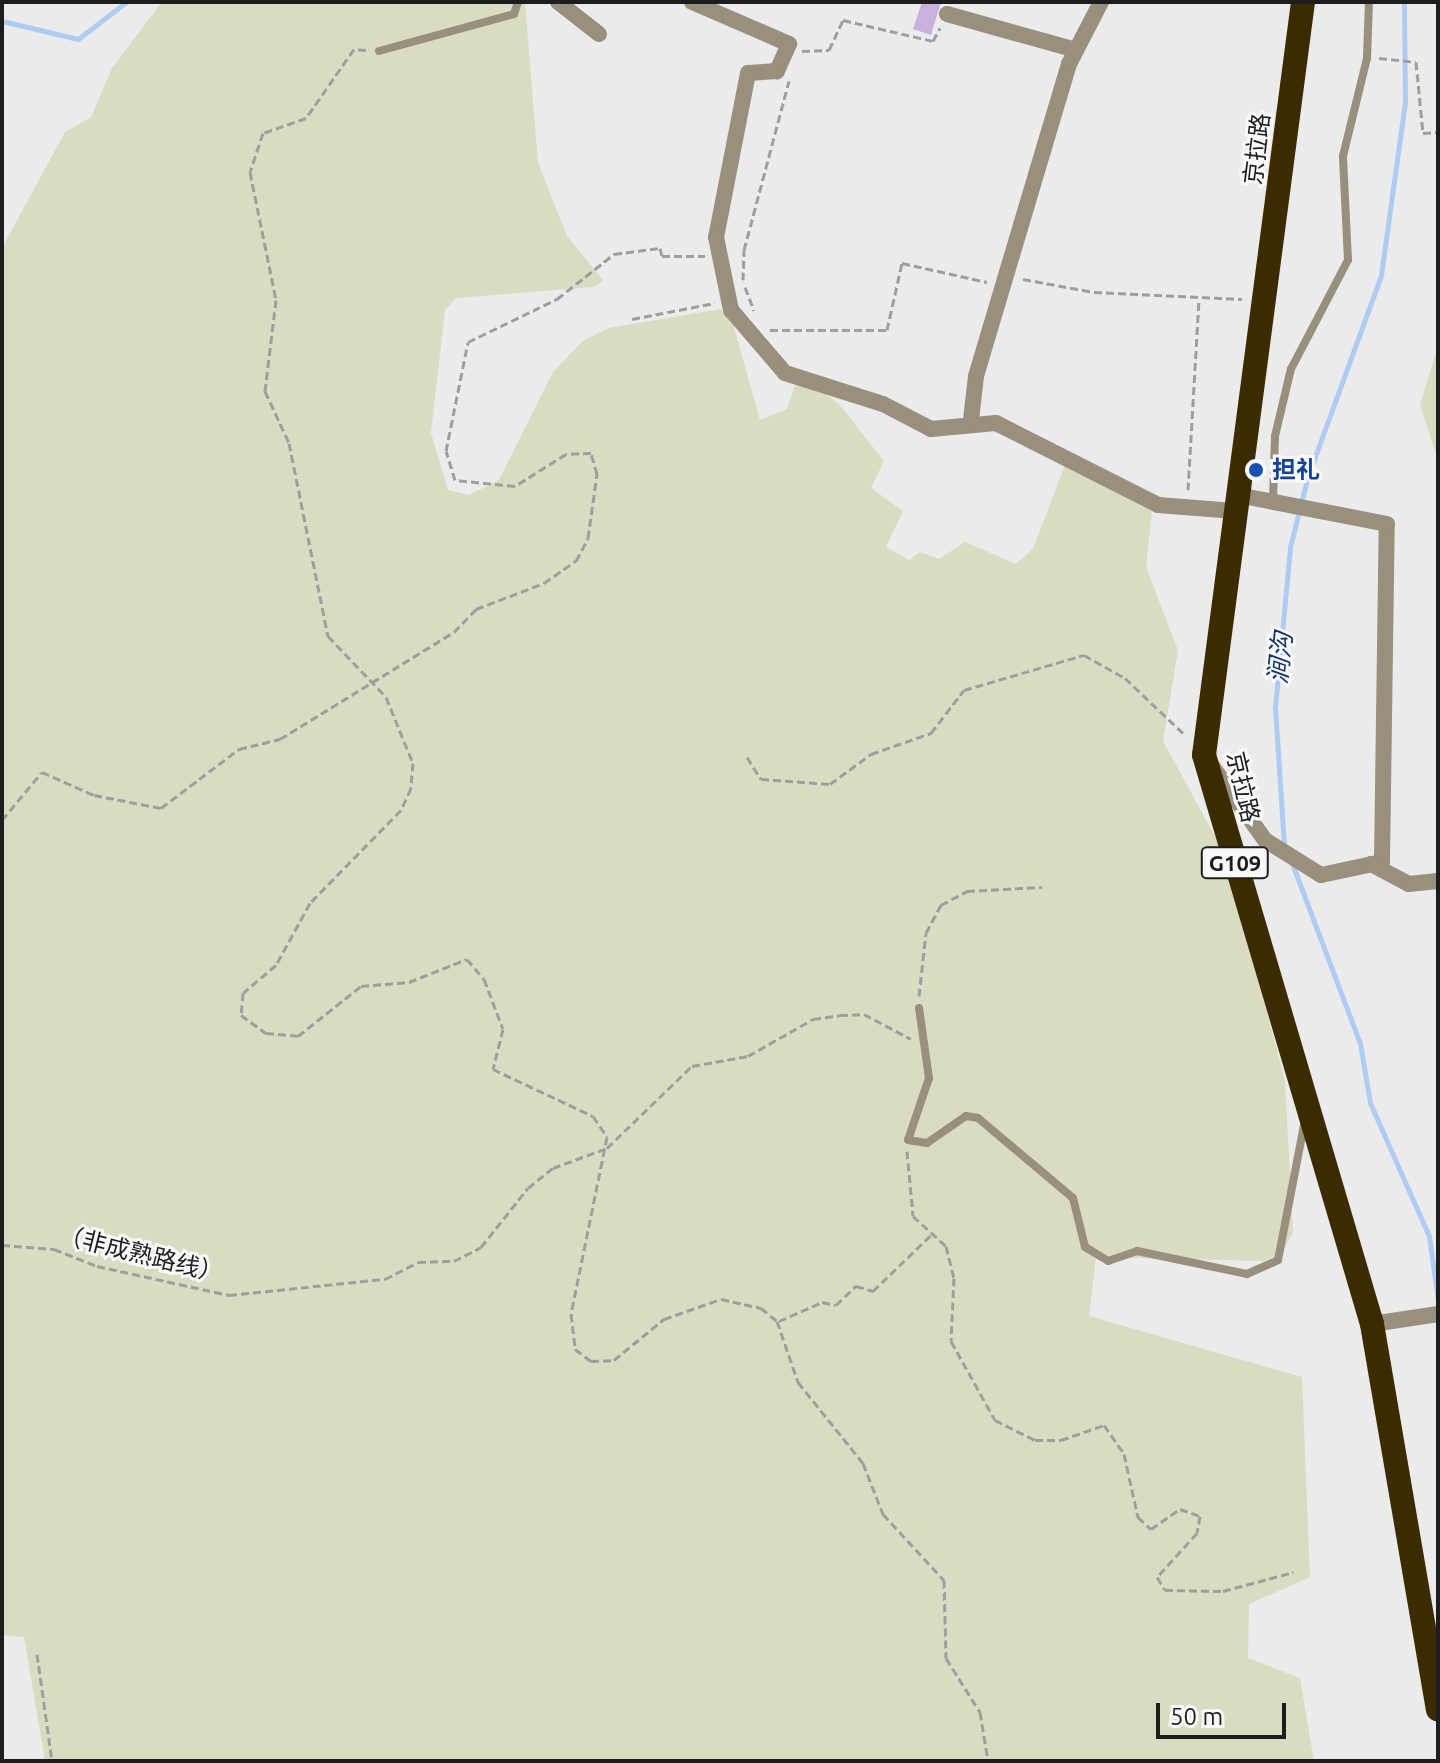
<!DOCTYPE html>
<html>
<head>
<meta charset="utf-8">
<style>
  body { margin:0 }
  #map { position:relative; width:1440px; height:1763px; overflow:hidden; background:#ebebec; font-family:Ubuntu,"Noto Sans SC",sans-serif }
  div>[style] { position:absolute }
  .green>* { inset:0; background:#d9dcc0 }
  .stream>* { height:5px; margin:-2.5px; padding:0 2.5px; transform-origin:2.5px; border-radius:2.5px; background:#b0cbf2 }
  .building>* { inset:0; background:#c8b2db }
  .path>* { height:3px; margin-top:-1.5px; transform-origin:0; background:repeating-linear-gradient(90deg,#9e9e9f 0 8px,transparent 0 12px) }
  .lane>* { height:8px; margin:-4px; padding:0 4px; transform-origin:4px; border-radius:4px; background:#988f7c }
  .street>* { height:16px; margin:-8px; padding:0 8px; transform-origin:8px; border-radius:8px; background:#988f7c }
  .highway>* { height:24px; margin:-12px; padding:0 12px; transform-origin:12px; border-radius:12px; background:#3c2a00 }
  .dots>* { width:22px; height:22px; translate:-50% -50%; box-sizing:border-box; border:4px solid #f8f8f9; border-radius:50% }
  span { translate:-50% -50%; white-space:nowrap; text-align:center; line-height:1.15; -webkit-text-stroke:6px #f8f8f9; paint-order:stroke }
  .shield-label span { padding:2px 6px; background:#f8f8f9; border:2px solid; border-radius:6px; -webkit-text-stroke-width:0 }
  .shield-label { font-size:22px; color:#1d1d1e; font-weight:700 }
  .street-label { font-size:24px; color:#1d1d1e }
  .transit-label { font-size:24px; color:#164399; font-weight:700 }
  .left { translate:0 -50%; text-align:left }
  .water-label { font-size:26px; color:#163666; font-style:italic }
  .frame { position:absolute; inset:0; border:4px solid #1d1d1e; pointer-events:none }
  .scale { position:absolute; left:1156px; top:1703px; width:130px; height:36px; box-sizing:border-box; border:4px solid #1d1d1e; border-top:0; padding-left:10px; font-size:24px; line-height:28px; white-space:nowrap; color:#1d1d1e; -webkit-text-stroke:6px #f8f8f9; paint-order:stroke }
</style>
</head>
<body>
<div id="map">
  <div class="green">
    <div style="clip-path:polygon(162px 2px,525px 2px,538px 163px,567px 236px,603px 280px,594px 287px,456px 298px,445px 310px,431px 433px,448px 490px,469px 495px,499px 480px,553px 372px,584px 340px,609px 328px,720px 309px,731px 317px,760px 420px,787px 409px,799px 373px,839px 404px,884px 461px,871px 488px,903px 511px,886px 547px,909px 560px,920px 552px,939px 559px,965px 542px,1016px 564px,1033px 549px,1066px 462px,1152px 511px,1146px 567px,1178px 650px,1163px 741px,1225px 855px,1285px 1080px,1293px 1232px,1282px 1254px,1264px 1261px,1096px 1257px,1089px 1316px,1302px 1377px,1310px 1577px,1249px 1604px,1248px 1658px,1300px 1678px,1314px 1761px,45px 1761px,24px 1637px,2px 1635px,2px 248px,65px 132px,91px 117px,112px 68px)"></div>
    <div style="clip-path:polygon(1438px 346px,1438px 460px,1420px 405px)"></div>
  </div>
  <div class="stream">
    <div style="left:2px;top:21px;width:78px;rotate:13.3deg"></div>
    <div style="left:78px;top:39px;width:61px;rotate:-37.6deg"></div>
    <div style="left:1284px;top:846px;width:139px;rotate:-93.7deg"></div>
    <div style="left:1275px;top:707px;width:161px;rotate:-84.6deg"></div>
    <div style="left:1290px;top:547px;width:73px;rotate:-75.8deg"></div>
    <div style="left:1308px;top:476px;width:214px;rotate:-70deg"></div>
    <div style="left:1381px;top:275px;width:174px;rotate:-82.1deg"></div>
    <div style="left:1405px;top:103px;width:101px;rotate:-90.6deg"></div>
    <div style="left:1293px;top:866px;width:189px;rotate:69.3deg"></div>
    <div style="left:1360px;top:1043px;width:61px;rotate:80.5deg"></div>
    <div style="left:1370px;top:1103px;width:145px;rotate:66.1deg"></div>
    <div style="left:1429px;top:1236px;width:66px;rotate:82.1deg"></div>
  </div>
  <div class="building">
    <div style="clip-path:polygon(922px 2px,941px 2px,931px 35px,913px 29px)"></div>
  </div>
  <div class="path">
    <div style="left:366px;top:50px;width:12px;rotate:-175deg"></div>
    <div style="left:354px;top:49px;width:84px;rotate:124.8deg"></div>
    <div style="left:306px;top:118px;width:46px;rotate:160.8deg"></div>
    <div style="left:263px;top:133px;width:41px;rotate:108.4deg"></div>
    <div style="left:250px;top:172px;width:131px;rotate:78.5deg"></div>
    <div style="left:276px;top:300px;width:92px;rotate:96.9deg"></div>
    <div style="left:265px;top:391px;width:57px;rotate:65.2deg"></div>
    <div style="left:289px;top:443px;width:197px;rotate:78.6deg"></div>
    <div style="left:328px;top:636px;width:84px;rotate:46.4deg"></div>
    <div style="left:386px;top:697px;width:71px;rotate:67.8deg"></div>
    <div style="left:413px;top:763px;width:25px;rotate:95deg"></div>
    <div style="left:411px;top:788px;width:24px;rotate:114deg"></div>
    <div style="left:401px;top:810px;width:130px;rotate:134.4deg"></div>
    <div style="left:310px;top:903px;width:71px;rotate:118.7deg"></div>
    <div style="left:276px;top:965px;width:43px;rotate:139.7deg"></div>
    <div style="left:243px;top:993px;width:22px;rotate:95deg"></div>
    <div style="left:241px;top:1015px;width:31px;rotate:36deg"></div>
    <div style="left:266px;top:1033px;width:32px;rotate:5deg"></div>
    <div style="left:298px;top:1036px;width:80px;rotate:-38.4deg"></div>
    <div style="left:361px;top:986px;width:48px;rotate:-4.8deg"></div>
    <div style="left:409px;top:982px;width:62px;rotate:-21.6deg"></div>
    <div style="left:467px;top:959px;width:26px;rotate:50deg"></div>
    <div style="left:484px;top:979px;width:53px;rotate:69.2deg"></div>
    <div style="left:503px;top:1029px;width:41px;rotate:104deg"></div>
    <div style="left:493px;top:1069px;width:110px;rotate:25.2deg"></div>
    <div style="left:593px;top:1116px;width:25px;rotate:56deg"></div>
    <div style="left:607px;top:1137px;width:181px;rotate:101.5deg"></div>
    <div style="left:571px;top:1314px;width:35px;rotate:83deg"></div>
    <div style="left:575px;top:1349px;width:20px;rotate:37deg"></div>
    <div style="left:591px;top:1361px;width:23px;rotate:-2deg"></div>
    <div style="left:614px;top:1360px;width:65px;rotate:-39.4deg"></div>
    <div style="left:664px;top:1319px;width:60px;rotate:-19.3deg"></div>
    <div style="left:721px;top:1299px;width:41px;rotate:12.7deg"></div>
    <div style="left:761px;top:1308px;width:21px;rotate:39deg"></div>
    <div style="left:777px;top:1321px;width:65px;rotate:71deg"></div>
    <div style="left:798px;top:1382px;width:104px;rotate:51.3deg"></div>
    <div style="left:863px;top:1463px;width:55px;rotate:68.6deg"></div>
    <div style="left:883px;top:1514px;width:90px;rotate:47.3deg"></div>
    <div style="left:944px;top:1580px;width:78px;rotate:88.5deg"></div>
    <div style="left:946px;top:1658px;width:64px;rotate:57.8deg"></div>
    <div style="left:980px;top:1712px;width:50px;rotate:80.7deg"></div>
    <div style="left:802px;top:51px;width:27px;rotate:-2deg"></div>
    <div style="left:829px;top:50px;width:33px;rotate:-65deg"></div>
    <div style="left:843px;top:20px;width:92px;rotate:13.1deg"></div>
    <div style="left:933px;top:41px;width:15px;rotate:-62deg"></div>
    <div style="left:1379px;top:58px;width:37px;rotate:6deg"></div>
    <div style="left:1416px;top:62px;width:71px;rotate:84.4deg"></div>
    <div style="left:1423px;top:133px;width:15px;rotate:-4deg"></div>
    <div style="left:1023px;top:279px;width:72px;rotate:10.4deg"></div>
    <div style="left:1094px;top:292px;width:148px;rotate:2.7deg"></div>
    <div style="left:743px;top:280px;width:30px;rotate:-88deg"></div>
    <div style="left:744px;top:250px;width:175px;rotate:-75.1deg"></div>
    <div style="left:745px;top:287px;width:25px;rotate:69deg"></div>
    <div style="left:632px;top:319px;width:84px;rotate:-11deg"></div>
    <div style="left:770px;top:330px;width:117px"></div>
    <div style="left:887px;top:330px;width:69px;rotate:-77.4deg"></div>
    <div style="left:902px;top:263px;width:87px;rotate:12.6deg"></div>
    <div style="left:1188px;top:490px;width:192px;rotate:-86.7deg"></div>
    <div style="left:747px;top:757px;width:26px;rotate:58deg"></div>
    <div style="left:761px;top:779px;width:69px;rotate:4.1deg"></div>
    <div style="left:830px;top:784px;width:51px;rotate:-36.2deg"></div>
    <div style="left:871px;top:754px;width:64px;rotate:-19.3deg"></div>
    <div style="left:931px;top:733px;width:54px;rotate:-52.5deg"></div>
    <div style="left:964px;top:690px;width:125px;rotate:-16.3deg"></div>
    <div style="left:1084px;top:655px;width:47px;rotate:29.3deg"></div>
    <div style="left:1125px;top:678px;width:83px;rotate:43.5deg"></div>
    <div style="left:2px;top:820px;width:62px;rotate:-50.2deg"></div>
    <div style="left:42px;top:772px;width:57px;rotate:23.9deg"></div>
    <div style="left:94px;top:795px;width:68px;rotate:11deg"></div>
    <div style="left:161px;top:808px;width:98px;rotate:-37.1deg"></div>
    <div style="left:239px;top:749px;width:42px;rotate:-13.7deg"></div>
    <div style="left:280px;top:739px;width:204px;rotate:-31.6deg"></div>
    <div style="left:454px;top:632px;width:32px;rotate:-46deg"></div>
    <div style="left:476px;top:609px;width:73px;rotate:-20.9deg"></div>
    <div style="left:544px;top:583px;width:39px;rotate:-35deg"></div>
    <div style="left:576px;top:561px;width:26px;rotate:-62deg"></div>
    <div style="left:588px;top:538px;width:65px;rotate:-82deg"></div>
    <div style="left:597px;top:474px;width:22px;rotate:-106deg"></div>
    <div style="left:591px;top:453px;width:25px;rotate:178deg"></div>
    <div style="left:566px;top:454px;width:60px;rotate:147.9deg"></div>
    <div style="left:515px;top:486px;width:60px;rotate:-174.3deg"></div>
    <div style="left:455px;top:480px;width:30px;rotate:-107deg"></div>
    <div style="left:446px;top:451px;width:111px;rotate:-78.6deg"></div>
    <div style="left:468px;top:342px;width:99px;rotate:-25.8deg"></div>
    <div style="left:557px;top:299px;width:73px;rotate:-38.3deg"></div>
    <div style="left:614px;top:254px;width:46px;rotate:-7.4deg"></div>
    <div style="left:660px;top:248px;width:8px;rotate:76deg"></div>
    <div style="left:662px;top:256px;width:43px"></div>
    <div style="left:919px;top:996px;width:63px;rotate:-83.7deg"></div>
    <div style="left:926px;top:933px;width:32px;rotate:-62deg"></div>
    <div style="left:941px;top:905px;width:30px;rotate:-28deg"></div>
    <div style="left:967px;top:891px;width:75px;rotate:-3.1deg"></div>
    <div style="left:907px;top:1151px;width:65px;rotate:84.7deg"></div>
    <div style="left:913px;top:1216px;width:45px;rotate:42.3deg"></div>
    <div style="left:946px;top:1246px;width:33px;rotate:76deg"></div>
    <div style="left:954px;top:1278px;width:63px;rotate:92.7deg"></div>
    <div style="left:951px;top:1341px;width:90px;rotate:60.9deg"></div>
    <div style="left:995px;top:1420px;width:45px;rotate:26.6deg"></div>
    <div style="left:1035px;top:1440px;width:26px"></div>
    <div style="left:1061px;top:1440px;width:46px;rotate:-19.2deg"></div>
    <div style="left:1104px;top:1425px;width:35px;rotate:55deg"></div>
    <div style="left:1124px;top:1454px;width:65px;rotate:77.5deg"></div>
    <div style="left:1138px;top:1517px;width:18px;rotate:43deg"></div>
    <div style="left:1151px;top:1529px;width:35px;rotate:-35deg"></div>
    <div style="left:1180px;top:1509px;width:21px;rotate:19deg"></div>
    <div style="left:1200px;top:1516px;width:17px;rotate:100deg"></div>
    <div style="left:1197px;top:1533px;width:59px;rotate:132.3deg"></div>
    <div style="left:1157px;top:1577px;width:15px;rotate:58deg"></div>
    <div style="left:1165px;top:1590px;width:58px;rotate:1deg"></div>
    <div style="left:1223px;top:1591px;width:73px;rotate:-15deg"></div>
    <div style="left:2px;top:1245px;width:52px;rotate:4.4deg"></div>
    <div style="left:54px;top:1249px;width:46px;rotate:21.6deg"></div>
    <div style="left:97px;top:1266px;width:135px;rotate:12.4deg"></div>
    <div style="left:229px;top:1295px;width:157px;rotate:-5.9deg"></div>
    <div style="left:385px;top:1279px;width:37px;rotate:-27deg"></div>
    <div style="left:418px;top:1262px;width:36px;rotate:-2deg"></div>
    <div style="left:454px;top:1261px;width:30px;rotate:-27deg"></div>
    <div style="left:481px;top:1247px;width:75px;rotate:-51.5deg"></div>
    <div style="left:528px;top:1188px;width:32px;rotate:-39deg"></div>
    <div style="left:553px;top:1168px;width:58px;rotate:-20.3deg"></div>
    <div style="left:607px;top:1148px;width:118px;rotate:-44deg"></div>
    <div style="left:692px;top:1066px;width:57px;rotate:-10.1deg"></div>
    <div style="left:748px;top:1056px;width:75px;rotate:-29.6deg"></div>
    <div style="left:813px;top:1019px;width:27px;rotate:-8deg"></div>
    <div style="left:840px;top:1015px;width:24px;rotate:-2deg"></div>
    <div style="left:864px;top:1014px;width:53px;rotate:28deg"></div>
    <div style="left:779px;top:1321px;width:47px;rotate:-23.8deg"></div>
    <div style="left:822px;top:1302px;width:14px;rotate:12deg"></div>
    <div style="left:836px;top:1305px;width:28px;rotate:-44deg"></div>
    <div style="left:856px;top:1286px;width:18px;rotate:16deg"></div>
    <div style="left:873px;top:1291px;width:82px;rotate:-44deg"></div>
    <div style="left:37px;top:1654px;width:108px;rotate:82deg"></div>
  </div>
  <div class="lane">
    <div style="left:379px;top:51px;width:140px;rotate:-15.3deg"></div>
    <div style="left:514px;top:14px;width:13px;rotate:-72deg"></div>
    <div style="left:1273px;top:500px;width:64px;rotate:-88.2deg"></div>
    <div style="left:1275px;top:436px;width:69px;rotate:-76.6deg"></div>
    <div style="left:1291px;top:369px;width:123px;rotate:-62.4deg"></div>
    <div style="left:1348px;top:260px;width:104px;rotate:-92.8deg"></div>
    <div style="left:1343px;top:156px;width:101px;rotate:-76.2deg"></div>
    <div style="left:1367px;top:58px;width:56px;rotate:-88deg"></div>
    <div style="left:919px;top:1008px;width:71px;rotate:81.9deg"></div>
    <div style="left:929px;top:1078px;width:65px;rotate:108.7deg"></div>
    <div style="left:908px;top:1140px;width:19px;rotate:9deg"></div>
    <div style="left:927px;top:1143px;width:47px;rotate:-34.7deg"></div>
    <div style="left:966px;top:1116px;width:12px;rotate:9deg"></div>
    <div style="left:978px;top:1118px;width:124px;rotate:40.1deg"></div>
    <div style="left:1073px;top:1198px;width:50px;rotate:76.2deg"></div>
    <div style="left:1085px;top:1247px;width:27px;rotate:31deg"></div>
    <div style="left:1108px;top:1261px;width:31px;rotate:-19deg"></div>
    <div style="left:1137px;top:1251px;width:112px;rotate:11.8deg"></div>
    <div style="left:1247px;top:1274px;width:34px;rotate:-24deg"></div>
    <div style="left:1278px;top:1260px;width:148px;rotate:-79.1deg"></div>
  </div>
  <div class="street">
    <div style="left:558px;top:2px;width:52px;rotate:38deg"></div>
    <div style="left:692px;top:2px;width:106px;rotate:23.4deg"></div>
    <div style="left:789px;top:44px;width:30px;rotate:114deg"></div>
    <div style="left:777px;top:71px;width:29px;rotate:176deg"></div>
    <div style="left:748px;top:73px;width:167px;rotate:101deg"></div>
    <div style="left:716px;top:237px;width:75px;rotate:78.4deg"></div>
    <div style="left:731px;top:310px;width:83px;rotate:49.4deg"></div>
    <div style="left:785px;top:373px;width:103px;rotate:17.6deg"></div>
    <div style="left:883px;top:404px;width:54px;rotate:27.5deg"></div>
    <div style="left:931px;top:429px;width:65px;rotate:-5.3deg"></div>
    <div style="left:996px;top:423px;width:182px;rotate:26.8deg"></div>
    <div style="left:1158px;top:505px;width:77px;rotate:4.5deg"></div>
    <div style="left:947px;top:14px;width:134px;rotate:15.6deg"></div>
    <div style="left:971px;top:420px;width:44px;rotate:-83.5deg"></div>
    <div style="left:976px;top:376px;width:326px;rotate:-73.4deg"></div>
    <div style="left:1069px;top:64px;width:70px;rotate:-62.7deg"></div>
    <div style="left:1212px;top:766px;width:91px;rotate:54.4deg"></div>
    <div style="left:1265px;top:840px;width:66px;rotate:32deg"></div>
    <div style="left:1321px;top:875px;width:62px;rotate:-12deg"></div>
    <div style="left:1382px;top:862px;width:338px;rotate:-89.2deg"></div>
    <div style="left:1387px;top:524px;width:152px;rotate:-169deg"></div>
    <div style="left:1371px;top:864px;width:43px;rotate:27.8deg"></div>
    <div style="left:1409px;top:884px;width:29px;rotate:-6deg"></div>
    <div style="left:1372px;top:1324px;width:67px;rotate:-8.6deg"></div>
  </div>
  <div class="highway">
    <div style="left:1303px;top:2px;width:759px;rotate:97.49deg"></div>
    <div style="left:1204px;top:755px;width:593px;rotate:73.55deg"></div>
    <div style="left:1372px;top:1324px;width:391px;rotate:80.3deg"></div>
  </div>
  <div class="dots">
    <div style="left:1256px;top:470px;background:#1a4fb4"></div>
  </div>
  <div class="shield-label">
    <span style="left:1235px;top:863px">G109</span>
  </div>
  <div class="street-label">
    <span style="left:1257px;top:149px;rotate:-83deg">京拉路</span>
    <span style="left:1243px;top:787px;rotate:77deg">京拉路</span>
    <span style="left:141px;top:1254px;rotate:14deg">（非成熟路线）</span>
  </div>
  <div class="transit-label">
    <span class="left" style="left:1272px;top:470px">担礼</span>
  </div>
  <div class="water-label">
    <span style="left:1280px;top:658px;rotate:-84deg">涧沟</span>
  </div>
  <div class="frame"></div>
  <div class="scale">50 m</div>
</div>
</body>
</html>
